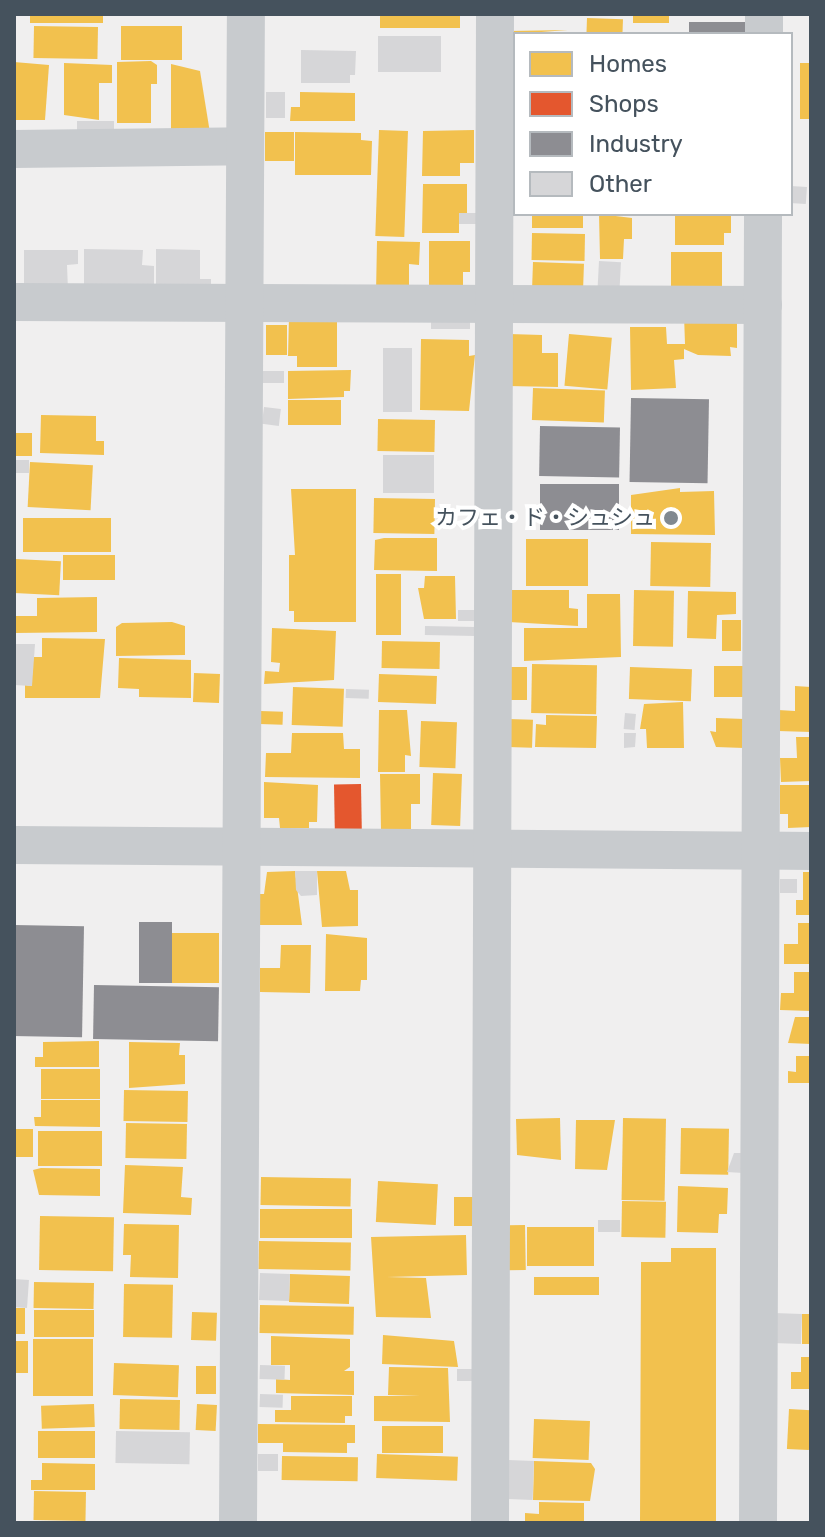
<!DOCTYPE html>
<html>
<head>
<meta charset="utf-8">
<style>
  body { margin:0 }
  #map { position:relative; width:825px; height:1537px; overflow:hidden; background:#f0efef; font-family:Rubik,"Noto Sans JP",sans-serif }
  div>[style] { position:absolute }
  .homes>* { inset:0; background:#f2c14e; transform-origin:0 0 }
  .shops>* { inset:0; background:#e4572e; transform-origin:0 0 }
  .industry>* { inset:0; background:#8d8d92; transform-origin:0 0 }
  .building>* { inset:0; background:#d6d6d8; transform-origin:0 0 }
  .minor>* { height:38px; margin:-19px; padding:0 19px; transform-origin:19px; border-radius:19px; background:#c8cbce }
  .dots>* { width:22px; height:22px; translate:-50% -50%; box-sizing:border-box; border:4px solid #fff; border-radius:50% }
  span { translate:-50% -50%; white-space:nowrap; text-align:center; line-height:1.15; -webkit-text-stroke:8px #fff; paint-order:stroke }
  .poi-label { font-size:22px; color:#45525d }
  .right { translate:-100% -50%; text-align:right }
  .frame { position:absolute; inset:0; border:16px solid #45525d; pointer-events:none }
  .legend { position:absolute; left:513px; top:32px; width:280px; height:184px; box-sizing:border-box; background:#fff; border:2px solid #b5babe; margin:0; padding:10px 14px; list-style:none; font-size:24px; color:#45525d }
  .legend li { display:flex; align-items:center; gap:16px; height:40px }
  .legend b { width:40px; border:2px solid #b5babe }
</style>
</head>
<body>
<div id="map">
  <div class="homes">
    <div style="left:30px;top:14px;width:73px;height:9px"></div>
    <div style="left:380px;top:14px;width:80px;height:14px"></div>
    <div style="left:633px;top:14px;width:36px;height:9px"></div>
    <div style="left:587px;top:18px;width:36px;height:16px;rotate:2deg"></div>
    <div style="left:34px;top:26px;width:64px;height:32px;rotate:1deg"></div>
    <div style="left:121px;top:26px;width:61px;height:34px"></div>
    <div style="clip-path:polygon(568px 30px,515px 34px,515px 69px,510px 69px,509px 31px)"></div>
    <div style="clip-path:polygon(151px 61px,157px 65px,157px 84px,151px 84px,151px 123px,117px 123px,117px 62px)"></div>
    <div style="clip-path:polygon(14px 62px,49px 65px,45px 120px,14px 120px)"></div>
    <div style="clip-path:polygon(64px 63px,112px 65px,112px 83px,99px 83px,99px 120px,64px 115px)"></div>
    <div style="left:800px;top:63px;width:11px;height:56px"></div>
    <div style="clip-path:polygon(171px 64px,200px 71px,210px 133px,171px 133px)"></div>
    <div style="clip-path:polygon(300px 92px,355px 93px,355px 121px,290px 121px,291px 107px,300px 107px)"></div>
    <div style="left:379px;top:130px;width:29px;height:106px;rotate:2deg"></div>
    <div style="clip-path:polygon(474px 130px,474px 163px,460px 163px,460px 176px,422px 176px,423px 131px)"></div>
    <div style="left:294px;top:132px;width:29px;height:29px;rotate:90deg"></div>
    <div style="clip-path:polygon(295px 132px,361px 133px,361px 140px,372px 141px,371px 175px,295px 175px)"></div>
    <div style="clip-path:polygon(423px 184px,467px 184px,467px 213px,459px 213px,459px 233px,422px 233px)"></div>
    <div style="left:532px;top:214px;width:51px;height:14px"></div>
    <div style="clip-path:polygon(599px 214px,632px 218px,632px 239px,624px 239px,623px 259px,600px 259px)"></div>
    <div style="clip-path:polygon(675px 214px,731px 214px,731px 233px,724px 233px,724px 245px,675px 245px)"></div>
    <div style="left:532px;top:233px;width:53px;height:27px;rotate:1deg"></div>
    <div style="clip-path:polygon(377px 241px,420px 242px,419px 265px,409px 264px,409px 294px,376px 293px)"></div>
    <div style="clip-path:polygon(429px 241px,470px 241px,470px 272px,463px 272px,463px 292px,429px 292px)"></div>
    <div style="left:722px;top:252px;width:40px;height:51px;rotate:90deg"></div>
    <div style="left:533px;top:262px;width:51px;height:28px;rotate:2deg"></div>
    <div style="clip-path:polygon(684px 315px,737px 316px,737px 348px,730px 347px,731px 356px,698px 355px,684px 349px,684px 359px,674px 360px,676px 388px,631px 390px,630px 327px,666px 327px,667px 344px,685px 344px)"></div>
    <div style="clip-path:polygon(289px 317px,337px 318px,337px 367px,297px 367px,297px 356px,288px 356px)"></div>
    <div style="left:266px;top:325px;width:21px;height:30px"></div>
    <div style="clip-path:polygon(509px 334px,542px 335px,542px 353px,558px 353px,558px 387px,508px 386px)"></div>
    <div style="left:569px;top:334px;width:43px;height:52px;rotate:5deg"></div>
    <div style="clip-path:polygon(421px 339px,469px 340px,469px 356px,475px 355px,469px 411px,420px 410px)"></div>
    <div style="clip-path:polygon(351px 370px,350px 391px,344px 391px,344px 397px,288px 399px,288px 371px)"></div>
    <div style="left:533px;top:388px;width:72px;height:32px;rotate:2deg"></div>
    <div style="left:341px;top:400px;width:25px;height:53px;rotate:90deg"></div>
    <div style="clip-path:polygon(41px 415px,96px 416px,96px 441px,104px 441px,104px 455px,40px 453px)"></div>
    <div style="left:378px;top:419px;width:57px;height:32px;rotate:1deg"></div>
    <div style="left:14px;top:433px;width:18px;height:23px"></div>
    <div style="left:30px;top:462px;width:63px;height:45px;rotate:3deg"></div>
    <div style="clip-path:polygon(680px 488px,680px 492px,714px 491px,715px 535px,631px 534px,631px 495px)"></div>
    <div style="clip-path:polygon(291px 489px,356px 489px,356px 622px,294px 622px,294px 611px,289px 611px,289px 555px,295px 555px)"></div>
    <div style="left:374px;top:498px;width:61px;height:35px;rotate:1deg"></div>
    <div style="left:23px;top:518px;width:88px;height:34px"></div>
    <div style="clip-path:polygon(384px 538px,437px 538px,437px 571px,374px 570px,375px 540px)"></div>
    <div style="left:526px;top:539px;width:62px;height:47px"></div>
    <div style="left:651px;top:542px;width:60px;height:44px;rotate:1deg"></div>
    <div style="left:63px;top:555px;width:52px;height:25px"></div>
    <div style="left:16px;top:559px;width:45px;height:34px;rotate:3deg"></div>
    <div style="left:376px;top:574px;width:25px;height:61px"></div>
    <div style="clip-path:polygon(425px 576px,455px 576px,456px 619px,424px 619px,418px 588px,424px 588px)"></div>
    <div style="clip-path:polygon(510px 590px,569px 590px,569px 608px,578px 609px,578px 626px,509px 622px)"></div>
    <div style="left:634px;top:590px;width:40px;height:56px;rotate:1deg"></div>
    <div style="clip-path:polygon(688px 591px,736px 592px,736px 614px,717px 615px,716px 639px,687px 638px)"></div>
    <div style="clip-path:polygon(587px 594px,620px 594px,621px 657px,524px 661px,524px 628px,587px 628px)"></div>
    <div style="clip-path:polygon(97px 597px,97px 632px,15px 633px,15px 616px,37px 616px,37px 598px)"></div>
    <div style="left:722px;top:620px;width:19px;height:31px"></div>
    <div style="clip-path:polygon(172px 622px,185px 626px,185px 655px,116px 656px,116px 627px,122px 623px)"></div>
    <div style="clip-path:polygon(272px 628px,336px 631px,334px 680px,264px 684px,265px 671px,279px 672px,280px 663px,271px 662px)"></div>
    <div style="clip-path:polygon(42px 638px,105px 639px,100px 698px,25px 698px,25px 685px,32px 686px,32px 657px,42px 657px)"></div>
    <div style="left:382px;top:641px;width:58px;height:27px;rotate:1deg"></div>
    <div style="clip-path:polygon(119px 658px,191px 660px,191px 698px,139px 697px,139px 689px,118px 688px)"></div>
    <div style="left:532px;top:664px;width:65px;height:49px;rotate:1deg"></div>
    <div style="left:714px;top:666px;width:31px;height:31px"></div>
    <div style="left:507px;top:667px;width:20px;height:33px"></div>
    <div style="left:630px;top:667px;width:62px;height:32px;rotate:2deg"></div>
    <div style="left:194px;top:673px;width:26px;height:29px;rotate:2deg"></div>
    <div style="left:379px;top:674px;width:58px;height:28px;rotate:2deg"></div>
    <div style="clip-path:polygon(795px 686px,811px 687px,811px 732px,778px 731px,778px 710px,795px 711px)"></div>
    <div style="left:293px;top:687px;width:51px;height:38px;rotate:2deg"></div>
    <div style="clip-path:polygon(683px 702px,684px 748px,647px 748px,646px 729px,640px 729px,644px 704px)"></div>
    <div style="clip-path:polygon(379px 710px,407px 710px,411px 756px,405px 755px,405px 772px,378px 772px)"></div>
    <div style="left:260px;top:711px;width:23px;height:13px;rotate:2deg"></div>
    <div style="clip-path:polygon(546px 715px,597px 716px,596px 748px,535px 747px,536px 724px,546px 725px)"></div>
    <div style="clip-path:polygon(716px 718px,745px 719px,744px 748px,716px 747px,710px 731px,716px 732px)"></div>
    <div style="left:508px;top:719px;width:25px;height:28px;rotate:2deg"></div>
    <div style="left:421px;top:721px;width:36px;height:46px;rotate:2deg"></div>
    <div style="clip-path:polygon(292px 733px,343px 733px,344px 749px,360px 749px,360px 778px,265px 777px,266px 753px,291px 753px)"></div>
    <div style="clip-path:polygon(796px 737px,811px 737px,811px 781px,781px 782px,780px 758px,797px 758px)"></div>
    <div style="left:433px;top:773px;width:29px;height:52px;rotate:2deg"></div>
    <div style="clip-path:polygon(380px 774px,420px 774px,420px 804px,411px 804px,411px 831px,381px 831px)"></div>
    <div style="clip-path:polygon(264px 782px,318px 785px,317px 822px,309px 822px,309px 828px,280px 828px,279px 818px,264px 818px)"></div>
    <div style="clip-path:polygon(780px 785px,811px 785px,811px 827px,788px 828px,788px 814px,780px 814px)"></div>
    <div style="clip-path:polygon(295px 871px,302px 925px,260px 925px,260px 894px,264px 894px,267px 872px)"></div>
    <div style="clip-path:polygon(317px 871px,346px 871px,350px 890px,358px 890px,358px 926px,322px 927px)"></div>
    <div style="clip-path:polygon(803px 872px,811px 872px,811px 915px,796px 915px,796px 900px,803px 900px)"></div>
    <div style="clip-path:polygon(798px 923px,811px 923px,811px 964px,784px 964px,784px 944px,798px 944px)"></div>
    <div style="left:172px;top:933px;width:47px;height:50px"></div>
    <div style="clip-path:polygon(326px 934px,367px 938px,367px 980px,361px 980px,360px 991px,325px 991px)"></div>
    <div style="clip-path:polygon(281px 945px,311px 945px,310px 993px,260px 992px,260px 968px,280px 968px)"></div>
    <div style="clip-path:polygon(794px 972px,811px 972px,811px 1011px,780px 1010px,781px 993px,794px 993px)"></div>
    <div style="clip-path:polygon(795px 1017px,811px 1017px,811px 1044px,788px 1043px)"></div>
    <div style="clip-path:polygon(99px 1041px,99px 1067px,35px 1067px,35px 1057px,43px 1057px,43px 1042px)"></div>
    <div style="clip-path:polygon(129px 1042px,180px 1043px,179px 1055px,185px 1055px,185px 1084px,129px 1088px)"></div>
    <div style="clip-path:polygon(796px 1056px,811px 1056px,811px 1083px,788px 1083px,788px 1071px,796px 1072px)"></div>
    <div style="left:41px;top:1069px;width:59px;height:30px"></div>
    <div style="left:124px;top:1090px;width:64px;height:31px;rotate:1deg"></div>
    <div style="clip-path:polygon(41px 1100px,100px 1100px,100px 1127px,35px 1126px,34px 1117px,41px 1117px)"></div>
    <div style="clip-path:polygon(560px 1118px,561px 1160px,517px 1155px,516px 1119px)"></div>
    <div style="left:623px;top:1118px;width:43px;height:82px;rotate:1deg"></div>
    <div style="clip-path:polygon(576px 1120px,615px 1120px,607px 1170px,575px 1169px)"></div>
    <div style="left:126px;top:1123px;width:61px;height:35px;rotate:1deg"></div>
    <div style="left:681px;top:1128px;width:48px;height:46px;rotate:1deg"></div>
    <div style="left:14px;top:1129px;width:19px;height:28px"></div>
    <div style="left:38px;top:1131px;width:64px;height:35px"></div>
    <div style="clip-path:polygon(125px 1165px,183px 1167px,181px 1197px,192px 1198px,191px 1215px,123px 1213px)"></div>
    <div style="clip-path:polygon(41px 1168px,100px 1169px,100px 1196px,39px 1195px,33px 1170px)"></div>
    <div style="left:261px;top:1177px;width:90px;height:28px;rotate:1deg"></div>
    <div style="left:378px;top:1181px;width:60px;height:41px;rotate:3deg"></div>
    <div style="clip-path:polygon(678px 1186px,728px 1188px,727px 1214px,719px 1214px,718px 1233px,677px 1232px)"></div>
    <div style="left:454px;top:1197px;width:25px;height:29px"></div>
    <div style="left:622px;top:1201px;width:44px;height:36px;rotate:1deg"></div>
    <div style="left:260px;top:1209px;width:92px;height:29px"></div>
    <div style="left:40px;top:1216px;width:74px;height:54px;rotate:1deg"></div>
    <div style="clip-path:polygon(124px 1224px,179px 1225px,178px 1278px,130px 1277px,131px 1255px,123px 1255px)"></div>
    <div style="left:525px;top:1225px;width:45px;height:23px;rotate:89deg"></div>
    <div style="left:527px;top:1227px;width:67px;height:39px"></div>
    <div style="clip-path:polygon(466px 1235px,467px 1275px,387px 1277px,426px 1278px,431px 1318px,376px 1317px,371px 1237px)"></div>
    <div style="left:259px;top:1241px;width:92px;height:28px;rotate:1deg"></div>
    <div style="clip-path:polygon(671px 1248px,716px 1248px,716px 1523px,640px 1523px,641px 1262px,671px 1262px)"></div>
    <div style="left:290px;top:1274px;width:60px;height:28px;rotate:2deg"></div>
    <div style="left:534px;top:1277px;width:65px;height:18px"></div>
    <div style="left:34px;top:1282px;width:60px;height:26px;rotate:1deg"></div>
    <div style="left:124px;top:1284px;width:49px;height:53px;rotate:1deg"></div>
    <div style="left:260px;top:1305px;width:94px;height:28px;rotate:1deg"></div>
    <div style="left:14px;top:1308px;width:11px;height:26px"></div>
    <div style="left:34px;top:1310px;width:60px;height:27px"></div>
    <div style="left:192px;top:1312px;width:25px;height:28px;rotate:2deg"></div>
    <div style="left:802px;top:1314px;width:9px;height:30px"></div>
    <div style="clip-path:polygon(383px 1335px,454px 1341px,458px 1367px,382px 1364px)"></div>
    <div style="clip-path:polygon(271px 1336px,350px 1339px,350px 1367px,344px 1371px,354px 1371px,354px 1395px,276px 1393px,276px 1379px,290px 1380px,290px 1365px,271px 1365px)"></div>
    <div style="left:33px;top:1339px;width:60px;height:57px"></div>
    <div style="left:14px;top:1341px;width:14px;height:32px"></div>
    <div style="clip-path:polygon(801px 1357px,811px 1357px,811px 1389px,791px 1389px,791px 1372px,801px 1372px)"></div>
    <div style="left:114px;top:1363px;width:65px;height:32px;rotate:2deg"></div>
    <div style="left:196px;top:1366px;width:20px;height:28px"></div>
    <div style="clip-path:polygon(389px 1367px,448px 1368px,450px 1422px,374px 1421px,374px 1396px,420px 1396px,388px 1395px)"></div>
    <div style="clip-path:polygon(291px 1396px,352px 1396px,352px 1416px,345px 1416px,345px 1423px,275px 1422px,275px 1410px,291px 1410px)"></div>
    <div style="left:120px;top:1399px;width:60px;height:30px;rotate:1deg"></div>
    <div style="left:94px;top:1404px;width:23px;height:53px;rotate:88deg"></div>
    <div style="left:197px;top:1404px;width:20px;height:26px;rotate:3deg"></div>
    <div style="left:789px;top:1409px;width:22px;height:40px;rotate:3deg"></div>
    <div style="left:534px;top:1419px;width:56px;height:39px;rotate:2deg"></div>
    <div style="clip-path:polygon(258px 1424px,355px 1425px,355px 1443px,347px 1443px,347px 1453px,283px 1452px,283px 1443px,258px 1443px)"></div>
    <div style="left:382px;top:1426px;width:61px;height:27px"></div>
    <div style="left:38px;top:1431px;width:57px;height:27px"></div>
    <div style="left:377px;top:1454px;width:81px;height:24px;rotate:2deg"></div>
    <div style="left:282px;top:1456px;width:76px;height:24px;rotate:1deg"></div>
    <div style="clip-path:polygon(534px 1461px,591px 1463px,595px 1469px,590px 1501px,533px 1500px)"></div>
    <div style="clip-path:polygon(42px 1463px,95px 1464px,95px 1490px,31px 1490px,31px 1480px,42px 1480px)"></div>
    <div style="left:34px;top:1491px;width:52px;height:29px;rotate:1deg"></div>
    <div style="clip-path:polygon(539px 1502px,584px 1503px,584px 1523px,525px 1523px,525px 1513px,539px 1514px)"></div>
  </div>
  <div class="shops">
    <div style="left:361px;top:784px;width:45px;height:27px;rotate:89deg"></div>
  </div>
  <div class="industry">
    <div style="left:689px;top:22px;width:58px;height:12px"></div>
    <div style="left:631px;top:398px;width:78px;height:84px;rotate:1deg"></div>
    <div style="left:540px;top:426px;width:80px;height:50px;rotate:1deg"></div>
    <div style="left:540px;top:484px;width:79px;height:46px"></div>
    <div style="left:139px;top:922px;width:33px;height:61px"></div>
    <div style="left:14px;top:925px;width:70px;height:111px;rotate:1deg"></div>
    <div style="left:94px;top:985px;width:125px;height:54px;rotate:1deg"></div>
  </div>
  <div class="building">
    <div style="left:378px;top:36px;width:63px;height:36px"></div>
    <div style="clip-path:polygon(301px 50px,356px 51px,355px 75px,350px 75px,350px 83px,301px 83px)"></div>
    <div style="left:266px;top:92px;width:19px;height:26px"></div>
    <div style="left:77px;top:121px;width:37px;height:12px"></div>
    <div style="left:791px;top:186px;width:16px;height:17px;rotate:4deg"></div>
    <div style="left:459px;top:213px;width:23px;height:11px"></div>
    <div style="clip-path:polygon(84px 249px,143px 250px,142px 265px,154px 266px,154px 289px,84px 289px)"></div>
    <div style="clip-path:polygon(156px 249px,200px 250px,200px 279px,211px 279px,211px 291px,156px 290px)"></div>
    <div style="clip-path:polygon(24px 250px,78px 250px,78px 264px,67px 265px,68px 290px,24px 289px)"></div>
    <div style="left:599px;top:261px;width:22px;height:32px;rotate:3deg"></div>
    <div style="left:431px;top:317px;width:39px;height:12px"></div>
    <div style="left:383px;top:348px;width:29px;height:64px"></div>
    <div style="left:262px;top:371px;width:22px;height:12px"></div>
    <div style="left:264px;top:407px;width:17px;height:17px;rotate:7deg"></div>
    <div style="left:383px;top:455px;width:51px;height:38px"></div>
    <div style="left:14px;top:460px;width:15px;height:13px"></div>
    <div style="left:458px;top:610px;width:24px;height:11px"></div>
    <div style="left:425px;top:626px;width:51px;height:9px;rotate:1deg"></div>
    <div style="clip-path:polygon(14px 644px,35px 644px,32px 686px,14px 685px)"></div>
    <div style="left:346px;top:689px;width:23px;height:9px;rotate:2deg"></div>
    <div style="left:625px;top:713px;width:11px;height:16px;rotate:5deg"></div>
    <div style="clip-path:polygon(624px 733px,636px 733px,635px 747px,624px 748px)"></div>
    <div style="clip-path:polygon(295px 871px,317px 871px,317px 895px,301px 896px,296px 890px)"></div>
    <div style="left:780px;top:879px;width:17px;height:14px"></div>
    <div style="clip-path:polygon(734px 1153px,744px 1153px,743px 1173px,727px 1172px)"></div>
    <div style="left:620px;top:1220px;width:12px;height:22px;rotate:90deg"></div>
    <div style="left:260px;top:1273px;width:30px;height:27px;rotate:2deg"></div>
    <div style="left:14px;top:1279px;width:15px;height:28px;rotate:4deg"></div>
    <div style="left:774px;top:1313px;width:28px;height:30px;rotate:2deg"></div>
    <div style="left:260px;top:1365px;width:25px;height:14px;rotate:2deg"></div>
    <div style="left:457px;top:1369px;width:19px;height:12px"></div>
    <div style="left:260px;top:1394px;width:23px;height:13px;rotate:2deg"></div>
    <div style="left:116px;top:1431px;width:74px;height:32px;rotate:1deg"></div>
    <div style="left:258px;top:1454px;width:20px;height:17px"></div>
    <div style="left:508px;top:1460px;width:26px;height:39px;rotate:2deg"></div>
  </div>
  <div class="minor">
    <div style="left:764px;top:34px;width:20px;rotate:-90deg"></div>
    <div style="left:14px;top:149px;width:231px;rotate:-0.7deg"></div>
    <div style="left:14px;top:302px;width:749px;rotate:0.23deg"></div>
    <div style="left:14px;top:845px;width:797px;rotate:0.43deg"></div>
    <div style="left:238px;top:1523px;width:1509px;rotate:-89.7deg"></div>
    <div style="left:490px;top:1523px;width:1509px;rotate:-89.81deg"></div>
    <div style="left:758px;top:1523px;width:1309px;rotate:-89.78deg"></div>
  </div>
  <div class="dots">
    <div style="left:671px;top:518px;background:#818990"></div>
  </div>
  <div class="poi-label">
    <span class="right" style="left:655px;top:518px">カフェ・ド・シュシュ</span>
  </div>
  <div class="frame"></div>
  <ul class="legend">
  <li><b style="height:22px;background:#f2c14e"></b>Homes</li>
  <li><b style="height:22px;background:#e4572e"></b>Shops</li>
  <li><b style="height:22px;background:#8d8d92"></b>Industry</li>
  <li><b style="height:22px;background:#d6d6d8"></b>Other</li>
  </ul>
</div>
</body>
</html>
